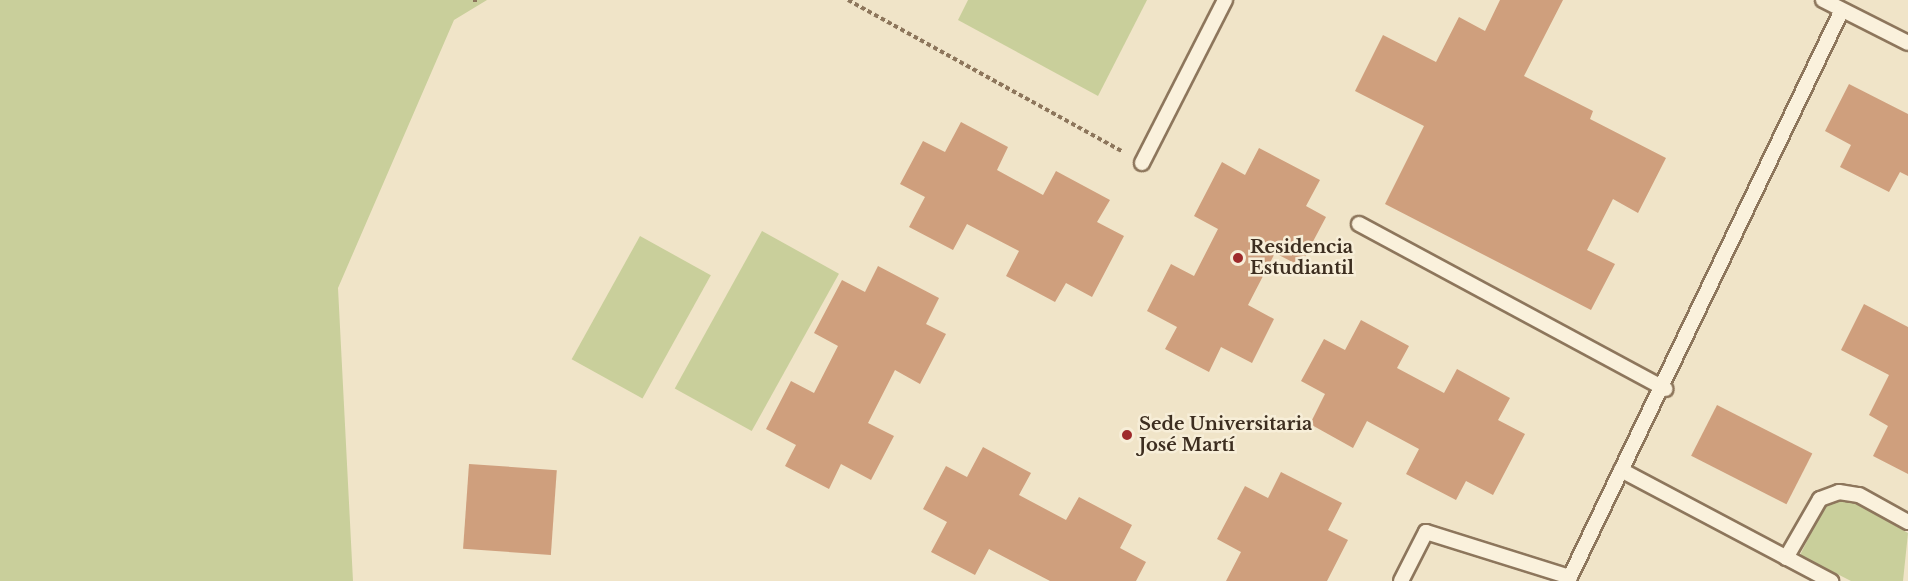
<!DOCTYPE html>
<html>
<head>
<meta charset="utf-8">
<style>
  body { margin:0 }
  #map { position:relative; width:1908px; height:581px; overflow:hidden; background:#f0e4c8; font-family:"Libre Baskerville",serif }
  div>[style] { position:absolute }
  .green>* { inset:0; background:#c9cf9b; transform-origin:0 0 }
  .building>* { inset:0; background:#cf9f7d; transform-origin:0 0 }
  .path>* { height:4px; margin-top:-2px; transform-origin:0; background:repeating-linear-gradient(90deg,#8d765c 0 4.5px,transparent 0 7.5px) }
  .roads { filter:drop-shadow(2px 0 #8d765c) drop-shadow(-2px 0 #8d765c) drop-shadow(0 2px #8d765c) drop-shadow(0 -2px #8d765c) }
  .service>* { height:14px; margin:-7px; padding:0 7px; transform-origin:7px; border-radius:7px; background:#faf1dc }
  .dots>* { width:16px; height:16px; translate:-50% -50%; box-sizing:border-box; border:3px solid #f7eed8; border-radius:50% }
  span { translate:-50% -50%; white-space:nowrap; text-align:center; line-height:1.15; -webkit-text-stroke:5px #f7eed8; paint-order:stroke }
  .poi-label { font-size:18px; color:#3d2e20; font-weight:700 }
  .left { translate:0 -50%; text-align:left }
</style>
</head>
<body>
<div id="map">
  <div class="green">
    <div style="clip-path:polygon(0 0,487px 0,454px 20px,338px 288px,353px 581px,0 581px)"></div>
    <div style="clip-path:polygon(968px 0,1147px 0,1098px 96px,958px 20px)"></div>
    <div style="left:762px;top:231px;width:88px;height:180px;rotate:29deg"></div>
    <div style="left:640px;top:236px;width:81px;height:141px;rotate:29deg"></div>
    <div style="clip-path:polygon(1836px 501px,1856px 503px,1908px 533px,1903px 581px,1851px 581px,1800px 555px,1825px 505px)"></div>
  </div>
  <div class="building">
    <div style="clip-path:polygon(1500px 0,1563px 0,1524px 76px,1593px 111px,1590px 119px,1666px 158px,1638px 213px,1613px 199px,1587px 250px,1615px 264px,1591px 310px,1385px 204px,1424px 126px,1355px 91px,1383px 35px,1436px 62px,1459px 17px,1485px 31px)"></div>
    <div style="clip-path:polygon(1849px 84px,1908px 114px,1908px 176px,1900px 172px,1889px 192px,1840px 167px,1851px 145px,1825px 131px)"></div>
    <div style="clip-path:polygon(961px 122px,1008px 147px,997px 170px,1043px 195px,1056px 171px,1110px 200px,1097px 222px,1124px 236px,1092px 297px,1066px 283px,1055px 302px,1006px 276px,1019px 251px,967px 224px,953px 250px,909px 227px,925px 197px,900px 184px,923px 141px,945px 152px)"></div>
    <div style="clip-path:polygon(1259px 148px,1320px 180px,1306px 206px,1326px 217px,1300px 266px,1275px 253px,1248px 305px,1274px 319px,1252px 363px,1221px 347px,1209px 372px,1165px 349px,1177px 327px,1147px 311px,1171px 264px,1194px 276px,1218px 229px,1194px 216px,1222px 162px,1245px 175px)"></div>
    <div style="clip-path:polygon(878px 266px,939px 298px,926px 324px,946px 334px,920px 384px,895px 370px,868px 423px,894px 436px,871px 480px,841px 464px,829px 489px,785px 466px,796px 445px,766px 429px,791px 381px,814px 393px,838px 346px,814px 333px,842px 280px,865px 292px)"></div>
    <div style="clip-path:polygon(1864px 304px,1908px 327px,1908px 474px,1873px 456px,1888px 426px,1869px 415px,1889px 375px,1841px 350px)"></div>
    <div style="clip-path:polygon(1361px 320px,1409px 346px,1397px 368px,1444px 393px,1457px 369px,1510px 398px,1498px 420px,1525px 434px,1493px 495px,1466px 481px,1456px 500px,1406px 474px,1419px 449px,1367px 421px,1353px 448px,1310px 424px,1325px 394px,1301px 381px,1324px 339px,1345px 350px)"></div>
    <div style="left:1717px;top:405px;width:107px;height:57px;rotate:27deg"></div>
    <div style="clip-path:polygon(983px 447px,1031px 473px,1019px 495px,1066px 520px,1079px 497px,1132px 525px,1120px 548px,1146px 562px,1136px 581px,1050px 581px,989px 549px,975px 575px,931px 552px,947px 522px,923px 509px,946px 466px,967px 477px)"></div>
    <div style="left:469px;top:464px;width:88px;height:85px;rotate:4deg"></div>
    <div style="clip-path:polygon(1281px 472px,1342px 503px,1328px 530px,1348px 540px,1327px 581px,1226px 581px,1241px 552px,1217px 539px,1245px 486px,1268px 498px)"></div>
  </div>
  <div class="path">
    <div style="left:473px;top:0;width:7px"></div>
    <div style="left:848px;top:0;width:314px;rotate:28.9deg"></div>
  </div>
  <div class="roads">
    <div class="service">
      <div style="left:1823px;top:0;width:95px;rotate:26.8deg"></div>
      <div style="left:1142px;top:163px;width:183px;rotate:-63deg"></div>
      <div style="left:1359px;top:224px;width:348px;rotate:28.3deg"></div>
      <div style="left:1621px;top:470px;width:238px;rotate:27.9deg"></div>
      <div style="left:1786px;top:558px;width:68px;rotate:-60deg"></div>
      <div style="left:1820px;top:499px;width:20px;rotate:-20deg"></div>
      <div style="left:1839px;top:492px;width:20px;rotate:9deg"></div>
      <div style="left:1859px;top:495px;width:56px;rotate:28.9deg"></div>
      <div style="left:1401px;top:581px;width:55px;rotate:-63deg"></div>
      <div style="left:1426px;top:532px;width:151px;rotate:17.4deg"></div>
      <div style="left:1568px;top:581px;width:633px;rotate:-64.37deg"></div>
    </div>
  </div>
  <div class="dots">
    <div style="left:1238px;top:258px;background:#9e2a2b"></div>
    <div style="left:1127px;top:435px;background:#9e2a2b"></div>
  </div>
  <div class="poi-label">
    <span class="left" style="left:1250px;top:258px">Residencia<br>Estudiantil</span>
    <span class="left" style="left:1139px;top:435px">Sede Universitaria<br>José Martí</span>
  </div>
</div>
</body>
</html>
